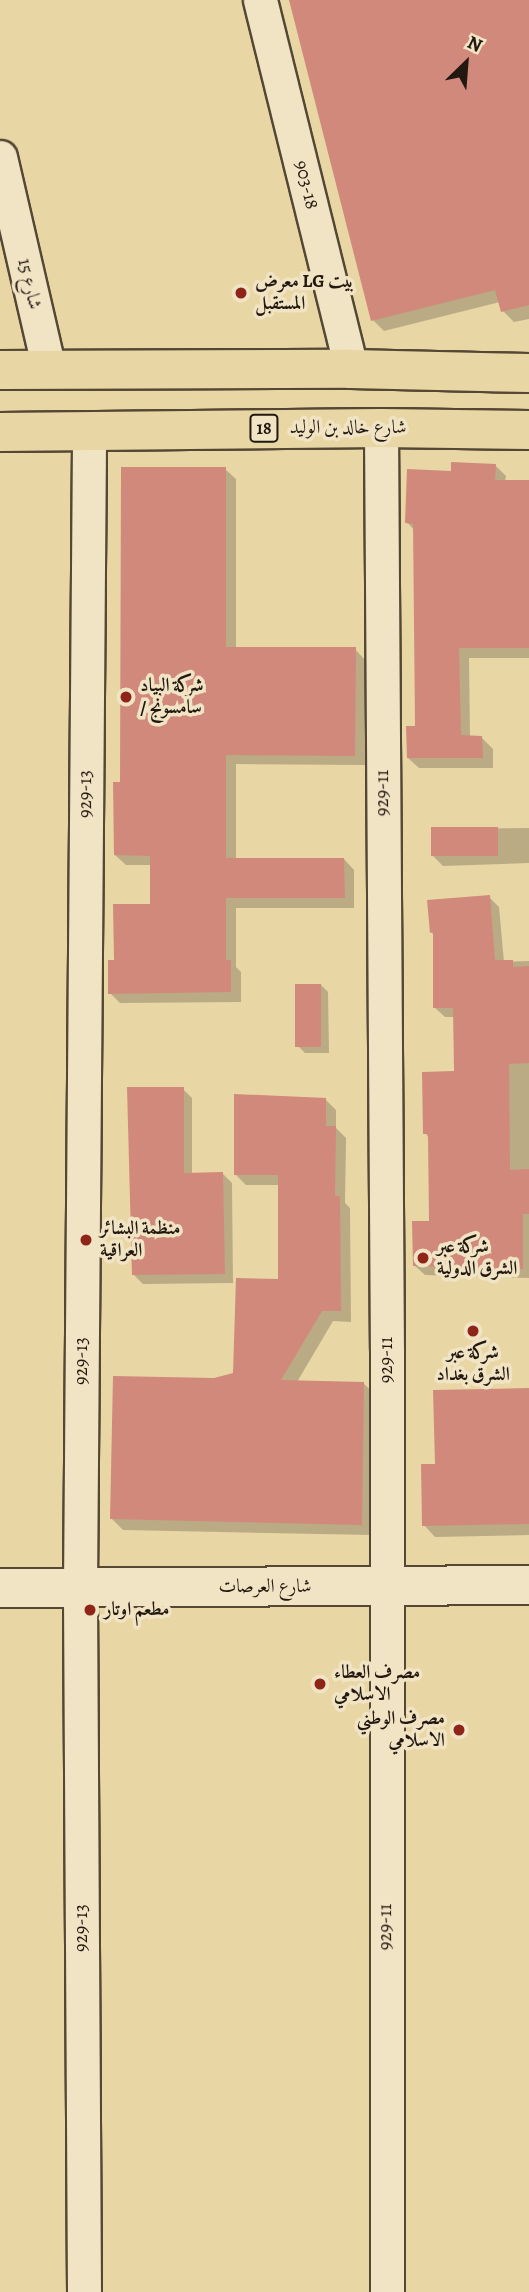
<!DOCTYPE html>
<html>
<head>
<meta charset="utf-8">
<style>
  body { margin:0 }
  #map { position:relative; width:529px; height:2292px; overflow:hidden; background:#e9d6a5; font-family:Alegreya,Amiri,serif }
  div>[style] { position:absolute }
  .shadow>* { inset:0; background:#0003 }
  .building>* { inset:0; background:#d1897b; transform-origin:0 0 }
  .roads { filter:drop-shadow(2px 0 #544835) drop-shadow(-2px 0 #544835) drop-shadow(0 2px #544835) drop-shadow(0 -2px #544835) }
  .minor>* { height:33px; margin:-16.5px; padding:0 16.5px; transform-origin:16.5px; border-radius:16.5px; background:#f1e4c4 }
  .tertiary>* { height:38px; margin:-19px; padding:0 19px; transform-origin:19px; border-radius:19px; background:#f1e4c4 }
  .primary>* { height:38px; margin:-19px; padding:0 19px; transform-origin:19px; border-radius:19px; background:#e9d6a5 }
  .dots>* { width:19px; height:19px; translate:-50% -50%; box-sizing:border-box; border:4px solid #f1e4c4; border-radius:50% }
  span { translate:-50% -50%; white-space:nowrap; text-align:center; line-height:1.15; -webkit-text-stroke:7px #f1e4c4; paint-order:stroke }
  .shield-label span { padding:2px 5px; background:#f1e4c4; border:2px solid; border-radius:5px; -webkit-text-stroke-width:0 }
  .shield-label { font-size:18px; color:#221810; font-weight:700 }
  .street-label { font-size:19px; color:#221810 }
  .poi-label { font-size:19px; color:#221810; font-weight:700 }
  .left { translate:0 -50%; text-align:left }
  .right { translate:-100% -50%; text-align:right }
  .north { position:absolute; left:431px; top:28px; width:70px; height:70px; -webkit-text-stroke:5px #f1e4c4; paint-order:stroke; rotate:25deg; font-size:19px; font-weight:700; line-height:28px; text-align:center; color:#221810 }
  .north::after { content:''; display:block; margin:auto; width:24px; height:32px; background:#221810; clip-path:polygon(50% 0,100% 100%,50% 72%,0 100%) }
</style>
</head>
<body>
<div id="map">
  <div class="shadow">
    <div style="clip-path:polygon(291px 0,529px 0,529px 319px,514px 322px,503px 311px,500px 302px,384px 331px,373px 320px)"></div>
    <div style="clip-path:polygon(495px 465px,506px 476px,505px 481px,529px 482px,529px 658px,469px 658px,470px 737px,482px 738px,493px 749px,493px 768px,419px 768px,408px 758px,417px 728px,415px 531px,407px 522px,453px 473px)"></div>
    <div style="clip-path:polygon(225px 469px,236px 479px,236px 649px,355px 649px,365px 660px,365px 765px,236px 764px,236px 860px,344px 859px,354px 870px,354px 908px,236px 908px,236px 967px,241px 972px,241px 1002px,120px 1003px,110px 993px,116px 962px,152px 906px,152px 865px,126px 865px,115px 855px,122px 784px)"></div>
    <div style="clip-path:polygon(529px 828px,529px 863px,443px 866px,433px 856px,433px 829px)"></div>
    <div style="clip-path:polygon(489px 897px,499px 907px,504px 962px,529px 961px,529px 1278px,425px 1275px,414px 1265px,431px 1223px,430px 1139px,425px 1133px,456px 1073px,455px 1017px,445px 1017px,434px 1007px,434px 935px,431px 932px)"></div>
    <div style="clip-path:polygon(321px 985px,328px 992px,329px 1053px,305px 1053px,298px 1046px)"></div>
    <div style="clip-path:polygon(183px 1089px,192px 1098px,192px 1174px,223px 1174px,232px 1183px,233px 1283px,143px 1284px,134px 1275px)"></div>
    <div style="clip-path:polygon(325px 1099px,336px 1110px,336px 1128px,346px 1138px,345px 1203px,350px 1208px,351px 1322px,333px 1321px,297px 1382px,364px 1384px,375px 1394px,372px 1535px,123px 1530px,112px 1519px,215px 1380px,235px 1374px,279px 1281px,279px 1185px,246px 1185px,235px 1174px)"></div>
    <div style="clip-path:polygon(529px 1390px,529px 1535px,435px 1537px,424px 1525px,436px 1466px)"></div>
  </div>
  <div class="building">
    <div style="clip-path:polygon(289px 0,529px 0,529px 305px,501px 312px,495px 290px,371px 321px)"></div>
    <div style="clip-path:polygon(451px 462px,496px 464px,495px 480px,529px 480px,529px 648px,459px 648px,461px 735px,482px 736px,483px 758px,407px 758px,406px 726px,415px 726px,413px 524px,405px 523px,407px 469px,451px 471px)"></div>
    <div style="clip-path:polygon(121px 467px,226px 467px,226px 647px,356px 647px,355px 756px,226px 755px,226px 858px,344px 858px,345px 898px,226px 898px,226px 960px,231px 960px,231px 992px,108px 994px,108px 960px,114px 960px,113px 904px,150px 904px,150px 856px,114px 855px,113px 782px,120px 782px)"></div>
    <div style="left:431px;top:827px;width:67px;height:29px"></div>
    <div style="clip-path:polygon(490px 895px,495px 960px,513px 960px,513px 967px,529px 966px,529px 1063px,509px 1064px,510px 1170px,529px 1169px,529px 1214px,523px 1214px,523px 1269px,413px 1266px,412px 1221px,429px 1221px,428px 1134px,423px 1134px,422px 1072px,454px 1071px,453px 1008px,433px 1008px,433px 932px,430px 933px,427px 900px)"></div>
    <div style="left:295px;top:984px;width:26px;height:63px"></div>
    <div style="clip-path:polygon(127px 1087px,184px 1087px,184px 1173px,223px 1172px,225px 1274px,132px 1275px)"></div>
    <div style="clip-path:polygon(234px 1094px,326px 1098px,326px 1126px,336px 1126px,335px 1196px,340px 1196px,341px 1311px,322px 1311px,281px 1380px,364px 1382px,362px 1525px,110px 1519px,113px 1376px,214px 1378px,233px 1373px,236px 1278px,278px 1279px,278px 1175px,234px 1175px)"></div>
    <div style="clip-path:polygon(529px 1388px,529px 1524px,422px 1526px,421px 1464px,435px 1464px,433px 1390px)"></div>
  </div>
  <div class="roads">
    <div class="minor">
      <div style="left:260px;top:0;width:380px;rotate:76.1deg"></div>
      <div style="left:0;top:157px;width:219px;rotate:77deg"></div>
      <div style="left:381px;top:428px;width:922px;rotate:89.63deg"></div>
      <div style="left:387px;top:1350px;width:942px;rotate:90deg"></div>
      <div style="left:84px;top:2292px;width:704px;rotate:-90.33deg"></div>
      <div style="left:80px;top:1588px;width:1158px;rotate:-89.55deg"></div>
    </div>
    <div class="tertiary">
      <div style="left:0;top:1588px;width:529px;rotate:-0.32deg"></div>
    </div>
    <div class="primary">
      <div style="left:0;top:370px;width:351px;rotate:-0.2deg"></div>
      <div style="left:351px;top:369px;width:178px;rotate:1.3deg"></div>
      <div style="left:0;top:432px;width:381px;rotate:-0.6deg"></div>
      <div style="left:381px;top:428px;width:148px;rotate:0.8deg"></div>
    </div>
  </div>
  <div class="dots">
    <div style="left:241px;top:293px;background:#8f2418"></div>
    <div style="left:126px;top:697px;background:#8f2418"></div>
    <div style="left:86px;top:1240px;background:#8f2418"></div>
    <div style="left:423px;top:1258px;background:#8f2418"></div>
    <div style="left:473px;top:1331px;background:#8f2418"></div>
    <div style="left:90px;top:1610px;background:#8f2418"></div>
    <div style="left:320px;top:1684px;background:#8f2418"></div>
    <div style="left:459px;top:1730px;background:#8f2418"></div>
  </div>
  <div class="shield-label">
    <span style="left:264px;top:428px">18</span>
  </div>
  <div class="street-label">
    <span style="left:306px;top:185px;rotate:76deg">903-18</span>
    <span style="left:29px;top:284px;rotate:77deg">شارع 15</span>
    <span style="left:348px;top:428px">شارع خالد بن الوليد</span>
    <span style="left:383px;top:793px;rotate:-90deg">929-11</span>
    <span style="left:86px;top:794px;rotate:-90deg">929-13</span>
    <span style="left:387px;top:1360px;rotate:-90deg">929-11</span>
    <span style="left:82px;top:1361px;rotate:-90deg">929-13</span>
    <span style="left:265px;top:1587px">شارع العرصات</span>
    <span style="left:386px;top:1927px;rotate:-90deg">929-11</span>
    <span style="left:82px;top:1928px;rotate:-90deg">929-13</span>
  </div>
  <div class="poi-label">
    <span class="left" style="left:255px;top:293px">معرض LG بيت<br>المستقبل</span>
    <span class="left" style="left:140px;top:697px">شركة البياد<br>/ سامسونج</span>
    <span class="left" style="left:100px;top:1240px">منظمة البشائر<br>العراقية</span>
    <span class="left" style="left:437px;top:1258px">شركة عبر<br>الشرق الدولية</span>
    <span style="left:473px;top:1364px">شركة عبر<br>الشرق بغداد</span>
    <span class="left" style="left:104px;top:1610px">مطعم اوتار</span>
    <span class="left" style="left:334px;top:1684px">مصرف العطاء<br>الاسلامي</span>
    <span class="right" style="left:445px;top:1730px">مصرف الوطني<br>الاسلامي</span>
  </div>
  <div class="north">N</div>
</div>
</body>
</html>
